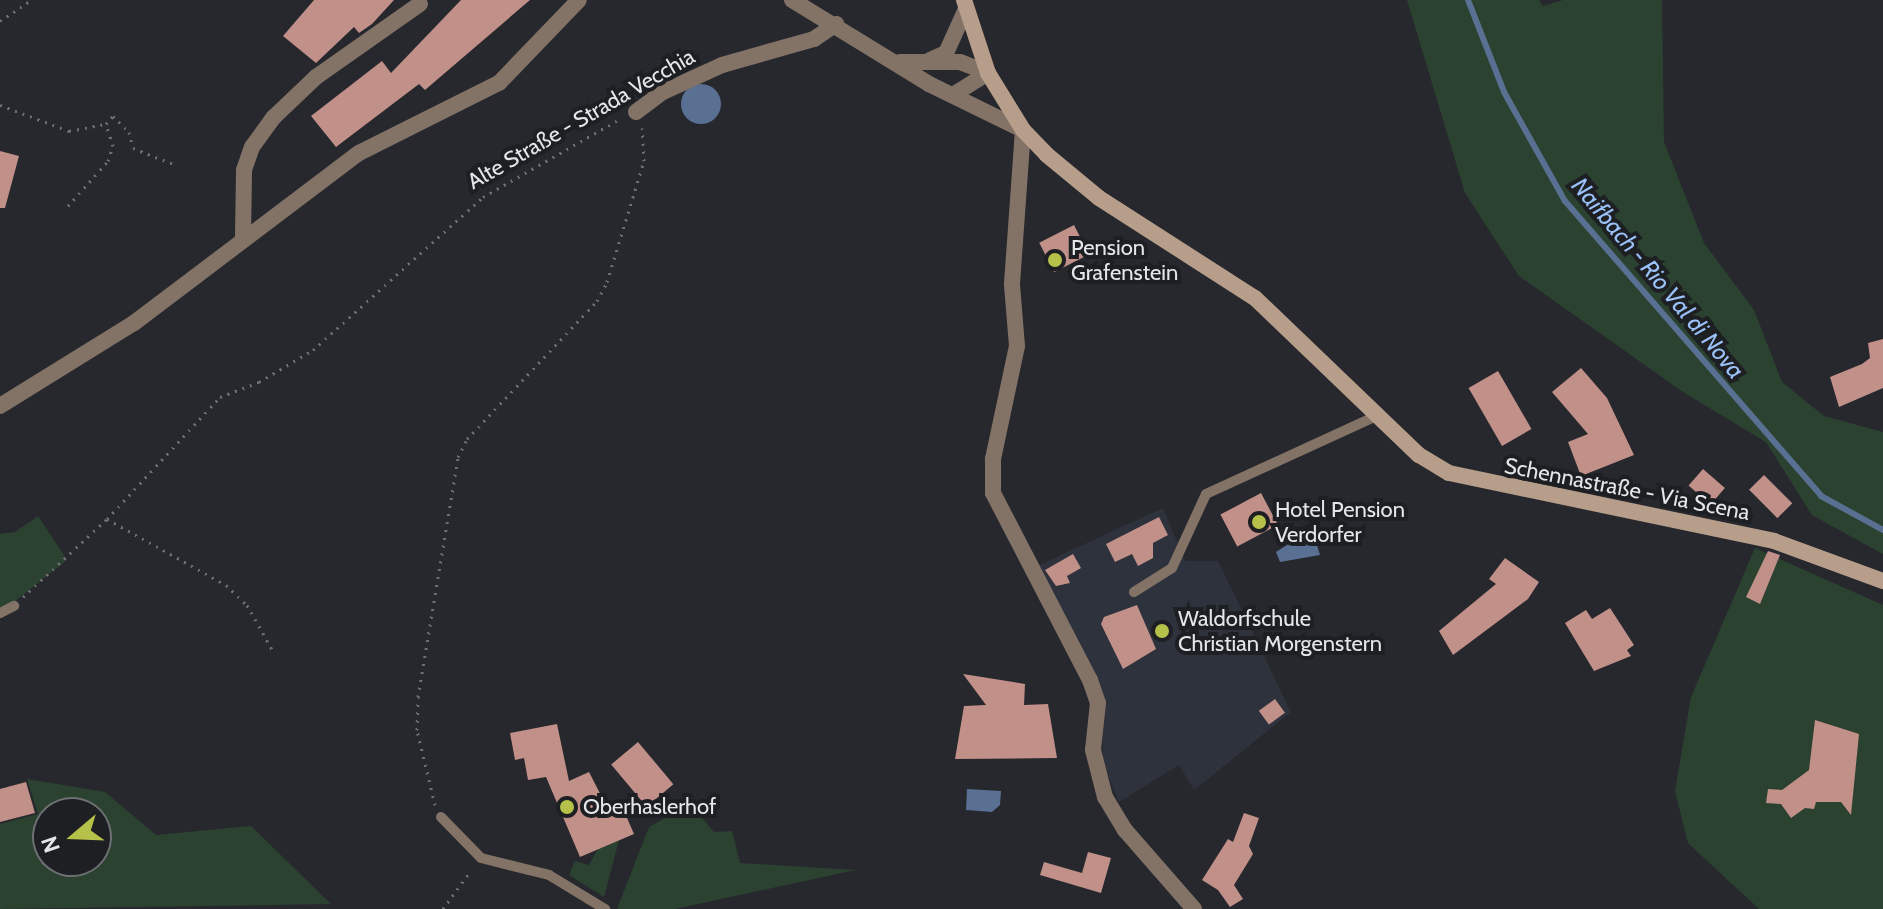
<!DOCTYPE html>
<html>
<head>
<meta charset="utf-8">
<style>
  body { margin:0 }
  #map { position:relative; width:1883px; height:909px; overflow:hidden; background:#27282d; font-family:Cabin,sans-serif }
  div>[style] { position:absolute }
  .built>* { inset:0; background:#2e323c }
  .green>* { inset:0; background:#2b4231 }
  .water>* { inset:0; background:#597092 }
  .round { border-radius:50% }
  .stream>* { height:6px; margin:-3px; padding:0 3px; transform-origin:3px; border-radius:3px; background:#597092 }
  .building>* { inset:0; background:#c19089; transform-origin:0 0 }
  .path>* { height:3px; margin-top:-1.5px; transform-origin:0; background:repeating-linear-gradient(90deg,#6e6f73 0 2px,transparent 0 8px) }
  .service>* { height:10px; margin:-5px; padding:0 5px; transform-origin:5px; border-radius:5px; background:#837367 }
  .minor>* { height:16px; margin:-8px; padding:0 8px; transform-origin:8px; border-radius:8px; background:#837367 }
  .tertiary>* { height:16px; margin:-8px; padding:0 8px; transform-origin:8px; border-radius:8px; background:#837367 }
  .secondary>* { height:16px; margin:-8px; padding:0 8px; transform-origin:8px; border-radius:8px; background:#b79e8a }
  .dots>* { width:22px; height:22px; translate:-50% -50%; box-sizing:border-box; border:4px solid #1d1f23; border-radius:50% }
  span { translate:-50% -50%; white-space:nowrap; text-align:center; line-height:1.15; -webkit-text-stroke:8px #1d1f23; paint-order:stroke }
  .street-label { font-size:22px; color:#e5e6e9 }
  .poi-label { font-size:22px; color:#e5e6e9 }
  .left { translate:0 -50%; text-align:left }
  .water-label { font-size:24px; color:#9bc1f9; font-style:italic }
  .north { position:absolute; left:32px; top:797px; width:80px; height:80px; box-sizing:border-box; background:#1d1f23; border:2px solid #6d6f72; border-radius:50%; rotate:251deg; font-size:22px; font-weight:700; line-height:32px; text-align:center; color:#e5e6e9 }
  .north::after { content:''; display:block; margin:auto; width:28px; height:36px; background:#b6c149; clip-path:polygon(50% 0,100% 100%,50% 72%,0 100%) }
</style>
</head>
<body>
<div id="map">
  <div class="built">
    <div style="clip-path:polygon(1163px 508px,1185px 561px,1218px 561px,1291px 712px,1194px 790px,1179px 765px,1119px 802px,1103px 762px,1103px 723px,1039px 565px)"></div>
  </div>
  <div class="green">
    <div style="clip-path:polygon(1407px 0,1539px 0,1543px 6px,1563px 0,1662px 0,1664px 142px,1704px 243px,1754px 310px,1782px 382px,1824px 416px,1883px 432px,1883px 554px,1812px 515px,1766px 442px,1683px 392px,1519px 276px,1465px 193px)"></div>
    <div style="clip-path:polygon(38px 516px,67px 560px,0 613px,0 534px,15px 532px)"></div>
    <div style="clip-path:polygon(1755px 548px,1883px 605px,1883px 909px,1759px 909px,1688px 843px,1675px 791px,1691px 697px)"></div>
    <div style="clip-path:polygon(evenodd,27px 779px,105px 792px,156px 835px,251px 826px,331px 904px,0 909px,0 824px,38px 814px,27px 779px,48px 813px,96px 813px,96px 861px,48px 861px,48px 813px)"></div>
    <div style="clip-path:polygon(690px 804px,714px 832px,732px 831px,740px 863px,855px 870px,675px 909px,617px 909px,649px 827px)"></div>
    <div style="clip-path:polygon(619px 840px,604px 897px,569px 875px,575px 861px,589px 865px,598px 849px)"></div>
  </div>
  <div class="water">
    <div class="round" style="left:681px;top:84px;width:40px;height:40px"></div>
    <div style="clip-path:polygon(1312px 529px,1320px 555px,1280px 562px,1276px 552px)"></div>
    <div style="clip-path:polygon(967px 789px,1001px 791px,1000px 805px,992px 812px,966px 810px)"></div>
  </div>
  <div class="stream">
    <div style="left:1468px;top:0;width:99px;rotate:68.6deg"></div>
    <div style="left:1504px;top:92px;width:125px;rotate:60.8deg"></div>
    <div style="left:1565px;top:201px;width:391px;rotate:49deg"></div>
    <div style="left:1821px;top:496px;width:71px;rotate:28.7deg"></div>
  </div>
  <div class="building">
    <div style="clip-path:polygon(314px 0,394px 0,372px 24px,359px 33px,354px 27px,316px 63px,283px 36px)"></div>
    <div style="clip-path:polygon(461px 0,530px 0,425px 90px,419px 84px,336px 147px,311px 116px,382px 61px,391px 73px)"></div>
    <div style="clip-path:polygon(0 151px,19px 156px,5px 208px,0 208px)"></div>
    <div style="left:1074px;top:225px;width:33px;height:39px;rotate:63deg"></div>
    <div style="clip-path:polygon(1883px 339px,1883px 388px,1839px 407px,1830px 377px,1862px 364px,1870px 358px,1868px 343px)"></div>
    <div style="clip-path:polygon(1581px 368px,1607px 398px,1634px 455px,1581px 476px,1568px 442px,1588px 434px,1552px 392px)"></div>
    <div style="left:1498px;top:371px;width:67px;height:34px;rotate:60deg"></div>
    <div style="left:1703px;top:469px;width:29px;height:22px;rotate:41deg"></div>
    <div style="left:1764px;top:475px;width:40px;height:21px;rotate:45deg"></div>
    <div style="left:1261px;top:493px;width:36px;height:46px;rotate:62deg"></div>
    <div style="clip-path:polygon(1159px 517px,1168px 535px,1153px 543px,1153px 558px,1138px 566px,1132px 554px,1115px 562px,1106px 544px)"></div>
    <div style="clip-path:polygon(1768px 551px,1780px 555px,1760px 604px,1746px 597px)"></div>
    <div style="clip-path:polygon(1073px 554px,1081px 568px,1067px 576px,1070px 583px,1056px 586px,1045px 570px)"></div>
    <div style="clip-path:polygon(1505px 558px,1539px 582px,1528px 599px,1453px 655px,1439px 631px,1496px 584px,1489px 579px)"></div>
    <div style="clip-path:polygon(1137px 605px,1156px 649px,1123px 669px,1101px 624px,1104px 617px)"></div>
    <div style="clip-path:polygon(1610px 608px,1634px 645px,1627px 650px,1631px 656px,1594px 671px,1565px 623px,1586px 610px,1592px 619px)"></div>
    <div style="clip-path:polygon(963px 674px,1025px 684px,1024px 705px,1048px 704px,1057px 758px,955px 759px,964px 706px,986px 705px)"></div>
    <div style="left:1275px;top:699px;width:17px;height:20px;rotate:54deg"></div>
    <div style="clip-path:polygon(1815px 720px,1859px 734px,1851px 815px,1841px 802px,1816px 802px,1814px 809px,1805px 808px,1791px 818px,1781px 804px,1766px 803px,1768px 789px,1782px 790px,1809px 770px)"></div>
    <div style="clip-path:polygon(557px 724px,569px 781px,589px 772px,608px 809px,621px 804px,634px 834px,580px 857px,546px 777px,528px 780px,524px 758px,515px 760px,510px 733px)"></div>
    <div style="left:638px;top:742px;width:55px;height:35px;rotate:50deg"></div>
    <div style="clip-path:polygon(26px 782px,35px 813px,0 822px,0 789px)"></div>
    <div style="clip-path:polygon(1244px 813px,1259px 818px,1249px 846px,1253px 854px,1234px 885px,1243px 899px,1230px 907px,1218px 890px,1202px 880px,1228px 839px,1233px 842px)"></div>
    <div style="clip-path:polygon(1088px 852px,1111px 858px,1101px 893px,1040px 875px,1044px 862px,1082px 873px)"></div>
  </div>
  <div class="path">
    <div style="left:0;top:21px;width:37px;rotate:-34deg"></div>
    <div style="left:0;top:105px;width:74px;rotate:20.6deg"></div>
    <div style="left:69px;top:131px;width:38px;rotate:-11deg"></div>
    <div style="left:106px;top:124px;width:11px;rotate:-49deg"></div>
    <div style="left:113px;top:116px;width:23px;rotate:45deg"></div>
    <div style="left:129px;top:132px;width:16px;rotate:76deg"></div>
    <div style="left:133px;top:148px;width:43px;rotate:21.8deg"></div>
    <div style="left:68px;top:206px;width:60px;rotate:-48.4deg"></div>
    <div style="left:108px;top:161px;width:16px;rotate:-72deg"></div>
    <div style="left:113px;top:146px;width:23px;rotate:-108deg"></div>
    <div style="left:107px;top:519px;width:136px;rotate:29deg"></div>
    <div style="left:226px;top:585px;width:29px;rotate:44deg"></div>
    <div style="left:247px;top:605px;width:55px;rotate:60.6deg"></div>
    <div style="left:23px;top:597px;width:115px;rotate:-42.9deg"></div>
    <div style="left:107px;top:519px;width:166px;rotate:-47.2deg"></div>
    <div style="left:220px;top:397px;width:42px;rotate:-21deg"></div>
    <div style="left:259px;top:382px;width:63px;rotate:-30.7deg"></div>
    <div style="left:313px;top:350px;width:229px;rotate:-42deg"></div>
    <div style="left:483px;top:197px;width:158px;rotate:-29.7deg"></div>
    <div style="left:435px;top:805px;width:77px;rotate:-103.5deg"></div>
    <div style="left:417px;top:730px;width:33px;rotate:-88deg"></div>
    <div style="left:418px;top:697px;width:243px;rotate:-80.5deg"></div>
    <div style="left:458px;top:457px;width:20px;rotate:-63deg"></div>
    <div style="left:467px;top:439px;width:190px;rotate:-46.7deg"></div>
    <div style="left:597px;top:301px;width:21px;rotate:-62deg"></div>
    <div style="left:607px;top:282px;width:127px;rotate:-73deg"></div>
    <div style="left:644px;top:161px;width:33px;rotate:-93deg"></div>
    <div style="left:443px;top:909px;width:48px;rotate:-54.3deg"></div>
  </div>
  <div class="service">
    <div style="left:1134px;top:592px;width:45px;rotate:-32.3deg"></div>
    <div style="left:1172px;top:568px;width:81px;rotate:-65.3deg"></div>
    <div style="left:1206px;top:494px;width:187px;rotate:-24.6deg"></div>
    <div style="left:0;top:613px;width:16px;rotate:-27deg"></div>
    <div style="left:441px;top:817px;width:57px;rotate:45.7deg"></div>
    <div style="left:481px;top:858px;width:70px;rotate:14deg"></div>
    <div style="left:549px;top:875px;width:66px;rotate:31.3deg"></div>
  </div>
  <div class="minor">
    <div style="left:636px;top:112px;width:34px;rotate:-37deg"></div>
    <div style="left:663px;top:92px;width:65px;rotate:-24.6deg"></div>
    <div style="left:722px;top:65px;width:96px;rotate:-15.8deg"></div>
    <div style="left:814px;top:39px;width:27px;rotate:-34deg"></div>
    <div style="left:1023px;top:130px;width:155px;rotate:94.1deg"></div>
    <div style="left:1012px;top:285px;width:61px;rotate:85.3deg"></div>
    <div style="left:1017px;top:346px;width:116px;rotate:102deg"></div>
    <div style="left:993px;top:459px;width:34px;rotate:90deg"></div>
    <div style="left:993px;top:493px;width:211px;rotate:62.6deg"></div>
    <div style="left:1090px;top:680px;width:24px;rotate:71deg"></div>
    <div style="left:1098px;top:703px;width:47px;rotate:96.1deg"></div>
    <div style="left:1093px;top:750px;width:49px;rotate:75.7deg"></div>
    <div style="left:1105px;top:797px;width:39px;rotate:59deg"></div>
    <div style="left:1125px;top:830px;width:105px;rotate:48.9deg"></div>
    <div style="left:243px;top:236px;width:66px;rotate:-89.1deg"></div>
    <div style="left:244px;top:170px;width:24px;rotate:-71deg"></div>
    <div style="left:252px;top:147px;width:37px;rotate:-54deg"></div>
    <div style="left:274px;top:117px;width:58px;rotate:-43.6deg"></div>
    <div style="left:316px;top:77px;width:127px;rotate:-35.1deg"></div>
  </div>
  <div class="tertiary">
    <div style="left:792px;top:0;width:161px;rotate:31.5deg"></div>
    <div style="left:929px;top:84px;width:105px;rotate:26.1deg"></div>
    <div style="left:930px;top:60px;width:17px;rotate:-24deg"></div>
    <div style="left:946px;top:53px;width:48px;rotate:-65.6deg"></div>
    <div style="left:900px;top:62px;width:60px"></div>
    <div style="left:960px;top:62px;width:30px;rotate:21deg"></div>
    <div style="left:988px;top:73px;width:40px;rotate:148deg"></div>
    <div style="left:0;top:406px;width:158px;rotate:-31.8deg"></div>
    <div style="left:134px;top:323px;width:282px;rotate:-37.1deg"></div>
    <div style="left:359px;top:153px;width:157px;rotate:-26.6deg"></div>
    <div style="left:499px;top:83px;width:115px;rotate:-46.1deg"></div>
  </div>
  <div class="secondary">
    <div style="left:964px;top:0;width:77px;rotate:71.8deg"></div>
    <div style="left:988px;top:73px;width:67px;rotate:58.4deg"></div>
    <div style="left:1023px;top:130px;width:35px;rotate:46deg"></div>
    <div style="left:1047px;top:155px;width:67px;rotate:39.6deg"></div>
    <div style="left:1099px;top:198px;width:185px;rotate:32.7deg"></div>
    <div style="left:1255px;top:298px;width:227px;rotate:43.8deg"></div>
    <div style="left:1419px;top:455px;width:35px;rotate:31deg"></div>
    <div style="left:1449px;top:473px;width:332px;rotate:11.8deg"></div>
    <div style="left:1774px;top:541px;width:116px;rotate:20.2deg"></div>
  </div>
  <div class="dots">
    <div style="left:1055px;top:260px;background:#b6c149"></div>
    <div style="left:1259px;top:522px;background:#b6c149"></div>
    <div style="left:1162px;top:631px;background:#b6c149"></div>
    <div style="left:567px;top:807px;background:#b6c149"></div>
  </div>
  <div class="street-label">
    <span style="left:581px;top:119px;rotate:-30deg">Alte Straße - Strada Vecchia</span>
    <span style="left:1627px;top:489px;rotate:11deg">Schennastraße - Via Scena</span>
  </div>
  <div class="poi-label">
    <span class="left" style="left:1071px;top:260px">Pension<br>Grafenstein</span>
    <span class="left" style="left:1275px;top:522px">Hotel Pension<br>Verdorfer</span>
    <span class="left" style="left:1178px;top:631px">Waldorfschule<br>Christian Morgenstern</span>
    <span class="left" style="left:583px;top:807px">Oberhaslerhof</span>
  </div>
  <div class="water-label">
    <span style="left:1658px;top:278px;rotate:50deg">Naifbach - Rio Val di Nova</span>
  </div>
  <div class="north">N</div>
</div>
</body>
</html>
